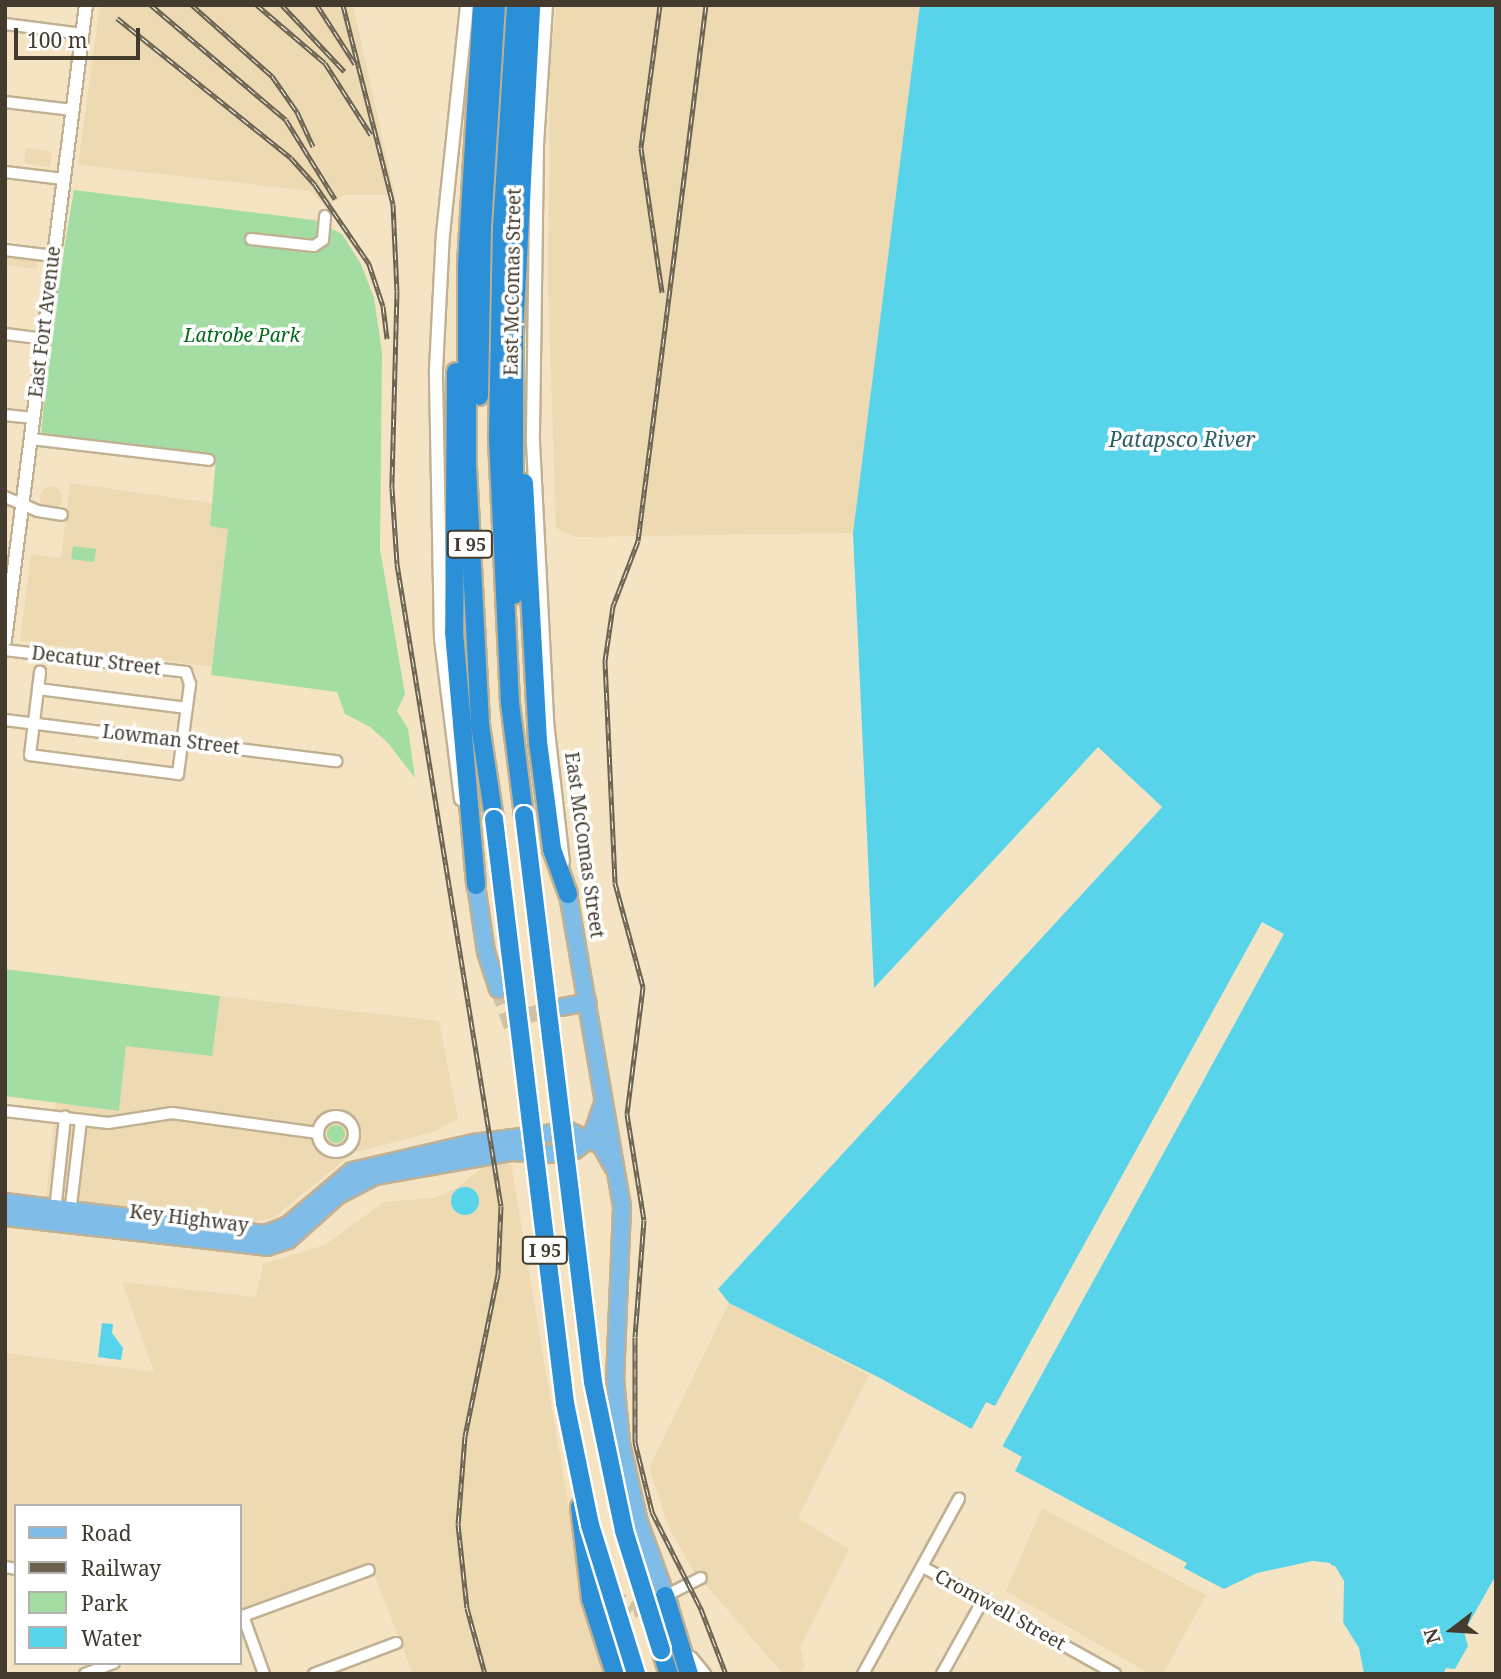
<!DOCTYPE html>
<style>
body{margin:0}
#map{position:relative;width:1501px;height:1679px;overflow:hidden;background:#f5e4c4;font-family:"Noto Serif",serif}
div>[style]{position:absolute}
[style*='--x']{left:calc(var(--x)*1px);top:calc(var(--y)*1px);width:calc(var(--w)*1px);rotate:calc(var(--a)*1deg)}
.built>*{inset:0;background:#edd9b2}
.round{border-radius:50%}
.green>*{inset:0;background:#a3dda3}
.water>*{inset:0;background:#58d4ea}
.pier>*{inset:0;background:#f5e4c4}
.primary-tunnel>*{height:16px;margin-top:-8px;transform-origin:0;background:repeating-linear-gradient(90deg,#d1c2a6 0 16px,transparent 0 24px)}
.roads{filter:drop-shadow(2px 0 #c1b193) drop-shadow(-2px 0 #c1b193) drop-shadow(0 2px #c1b193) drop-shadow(0 -2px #c1b193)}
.minor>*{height:10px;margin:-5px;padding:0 5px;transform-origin:5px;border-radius:5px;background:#fff}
.minor>.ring{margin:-5px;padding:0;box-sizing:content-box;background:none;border:10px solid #fff;border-radius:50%}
.tertiary>*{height:12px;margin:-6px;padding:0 6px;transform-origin:6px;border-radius:6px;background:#fff}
.primary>*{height:16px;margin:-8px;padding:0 8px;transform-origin:8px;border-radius:8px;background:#80bce8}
.motorway>*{height:18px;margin:-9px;padding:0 9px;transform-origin:9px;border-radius:9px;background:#2b90d8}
.rail>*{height:5px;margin-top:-2.5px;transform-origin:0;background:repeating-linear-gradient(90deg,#fff 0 8px,#6b6250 0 16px);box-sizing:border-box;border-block:2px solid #6b6250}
.bridges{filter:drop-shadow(2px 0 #fff) drop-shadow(-2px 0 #fff) drop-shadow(0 2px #fff) drop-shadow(0 -2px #fff)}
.motorway-bridge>*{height:18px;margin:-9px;padding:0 9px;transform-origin:9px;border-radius:9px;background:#2b90d8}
span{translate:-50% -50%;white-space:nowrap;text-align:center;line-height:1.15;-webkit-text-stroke:7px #fff;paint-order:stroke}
.shield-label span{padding:2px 5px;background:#fff;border:2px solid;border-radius:5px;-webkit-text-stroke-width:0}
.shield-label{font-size:18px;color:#423b2e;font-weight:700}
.street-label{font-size:19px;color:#423b2e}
.park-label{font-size:19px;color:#016919;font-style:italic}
.water-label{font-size:21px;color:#2b5f68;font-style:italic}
.frame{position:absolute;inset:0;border:7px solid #423b2e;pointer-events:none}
.legend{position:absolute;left:14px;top:1504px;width:228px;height:161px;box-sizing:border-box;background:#fff;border:2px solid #b3b1ab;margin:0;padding:9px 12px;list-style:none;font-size:21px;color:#423b2e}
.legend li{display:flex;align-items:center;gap:14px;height:35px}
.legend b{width:35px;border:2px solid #b3b1ab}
.north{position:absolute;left:1417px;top:1595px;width:70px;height:70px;-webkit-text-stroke:5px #fff;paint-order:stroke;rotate:253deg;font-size:19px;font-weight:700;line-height:28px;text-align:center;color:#423b2e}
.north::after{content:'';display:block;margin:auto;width:24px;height:32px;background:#423b2e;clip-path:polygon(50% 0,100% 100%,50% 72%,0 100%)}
.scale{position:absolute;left:14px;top:28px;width:126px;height:32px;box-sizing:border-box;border:4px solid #423b2e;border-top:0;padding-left:9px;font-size:21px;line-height:24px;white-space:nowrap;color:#423b2e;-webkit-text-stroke:5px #fff;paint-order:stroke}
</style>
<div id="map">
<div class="built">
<i style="clip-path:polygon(100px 5px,353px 5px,395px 195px,344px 195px,326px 208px,311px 191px,78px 165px)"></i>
<i style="clip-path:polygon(556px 5px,920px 5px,853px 533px,576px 537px,556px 528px,548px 284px,550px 65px)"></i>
<i style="clip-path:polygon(26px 148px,52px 152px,50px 167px,24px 163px)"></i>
<i style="clip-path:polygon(5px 257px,38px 261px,37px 269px,5px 265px)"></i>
<i style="clip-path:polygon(70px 483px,212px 503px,210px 526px,228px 528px,212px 667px,20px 641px,31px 554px,61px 558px)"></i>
<i class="round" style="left:40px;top:487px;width:22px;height:22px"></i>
<i style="clip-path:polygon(220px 996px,439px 1021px,458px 1118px,436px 1131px,353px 1153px,273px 1218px,250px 1223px,46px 1198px,56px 1102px,119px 1111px,126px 1045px,212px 1056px)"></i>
<i style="clip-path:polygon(511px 1164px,585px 1605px,607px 1674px,413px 1674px,370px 1564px,240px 1612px,240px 1506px,16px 1506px,16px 1562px,5px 1561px,5px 1353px,154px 1372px,122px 1282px,256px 1297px,263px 1264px,325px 1245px,384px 1202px,434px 1198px,457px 1188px,485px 1165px)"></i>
<i style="clip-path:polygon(729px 1303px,869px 1375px,798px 1518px,849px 1549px,800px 1647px,805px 1667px,798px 1674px,783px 1674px,692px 1569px,669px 1528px,652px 1476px,650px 1466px)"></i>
<i style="clip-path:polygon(1042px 1508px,1206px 1595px,1163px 1674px,1150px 1674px,1006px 1591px)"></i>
</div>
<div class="green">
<i style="clip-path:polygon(74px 190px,314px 220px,342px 234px,361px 264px,374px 298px,382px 352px,380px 549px,405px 694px,397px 711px,408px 729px,415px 778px,388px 743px,370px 727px,345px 714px,337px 692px,211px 675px,228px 529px,210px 526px,216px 459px,160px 451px,85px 450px,41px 436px,50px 334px)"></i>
<i style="clip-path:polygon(73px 546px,96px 549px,94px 562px,71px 559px)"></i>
<i style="clip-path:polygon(5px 969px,220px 996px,212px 1056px,126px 1046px,119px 1111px,5px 1096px)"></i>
<i class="round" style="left:327px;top:1125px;width:18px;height:18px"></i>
</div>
<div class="water">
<i style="clip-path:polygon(920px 5px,1496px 5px,1496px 1575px,1464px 1632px,1468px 1646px,1455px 1669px,1446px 1668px,1443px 1674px,1364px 1674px,1359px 1648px,1341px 1619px,1344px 1581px,1330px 1563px,1313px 1561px,1257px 1573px,1224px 1589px,1184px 1568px,1187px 1563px,1015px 1471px,1022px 1457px,880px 1378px,729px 1303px,718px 1289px,1162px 807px,1098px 748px,874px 988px,853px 533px)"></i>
<i class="round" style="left:451px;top:1187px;width:28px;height:28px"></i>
<i style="clip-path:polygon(102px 1323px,113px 1324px,112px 1333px,123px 1348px,121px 1360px,98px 1357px)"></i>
</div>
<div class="pier">
<i style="clip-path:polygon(1098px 747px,1162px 807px,879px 1114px,1157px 807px,1098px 752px,874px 992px)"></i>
<i style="clip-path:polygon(1262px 922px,1284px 934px,1002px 1447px,971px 1430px,986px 1402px,995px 1406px)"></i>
<i style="clip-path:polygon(1313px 1561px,1335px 1566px,1344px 1581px,1343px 1633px,1337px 1619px,1341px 1581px,1333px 1570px,1295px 1565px)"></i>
</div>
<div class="primary-tunnel">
<i style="--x:498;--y:989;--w:47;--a:70"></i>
<i style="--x:514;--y:1032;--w:23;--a:-49"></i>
<i style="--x:529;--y:1015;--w:32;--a:-14"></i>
<i style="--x:609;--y:1593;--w:29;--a:35"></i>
<i style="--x:633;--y:1610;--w:25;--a:-16"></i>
</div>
<div class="roads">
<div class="minor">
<i style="--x:5;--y:24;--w:78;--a:7.4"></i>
<i style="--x:5;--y:102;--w:68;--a:6.7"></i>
<i style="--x:5;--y:172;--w:59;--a:6.8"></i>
<i style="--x:251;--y:239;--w:63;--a:6.3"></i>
<i style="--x:314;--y:246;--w:11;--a:-34"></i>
<i style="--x:323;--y:240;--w:24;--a:-85"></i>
<i style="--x:5;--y:250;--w:49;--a:7"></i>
<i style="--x:5;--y:334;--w:38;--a:7"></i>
<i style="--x:5;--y:415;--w:28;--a:6"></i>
<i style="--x:31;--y:439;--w:179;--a:6.7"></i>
<i style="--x:5;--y:497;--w:36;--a:23"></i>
<i style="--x:38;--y:511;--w:24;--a:9"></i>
<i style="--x:5;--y:650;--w:182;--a:6.9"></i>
<i style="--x:186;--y:672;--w:13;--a:72"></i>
<i style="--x:190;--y:684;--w:91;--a:97.6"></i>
<i style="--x:178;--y:774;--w:149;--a:-172.7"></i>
<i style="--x:30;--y:755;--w:84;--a:-83.1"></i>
<i style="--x:38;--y:689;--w:150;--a:7.3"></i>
<i style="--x:5;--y:720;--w:334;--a:7.1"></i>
<i style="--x:5;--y:1111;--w:104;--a:6.6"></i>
<i style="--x:108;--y:1123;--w:65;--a:-8.9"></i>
<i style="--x:172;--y:1113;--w:147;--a:7.8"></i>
<i class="ring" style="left:318px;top:1116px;width:26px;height:26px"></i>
<i style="--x:55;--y:1211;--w:95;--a:-83.9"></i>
<i style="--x:70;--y:1214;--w:95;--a:-83.3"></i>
<i style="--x:5;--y:1567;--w:11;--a:10"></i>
<i style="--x:923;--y:1567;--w:220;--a:29.1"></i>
<i style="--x:665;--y:1596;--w:40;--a:-26.6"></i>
<i style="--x:243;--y:1616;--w:62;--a:70.1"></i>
<i style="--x:240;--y:1617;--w:137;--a:-20"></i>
<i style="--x:85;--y:1674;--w:31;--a:-21"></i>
<i style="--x:314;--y:1674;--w:88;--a:-20.7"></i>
<i style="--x:863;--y:1674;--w:200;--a:-61.3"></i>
<i style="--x:942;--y:1674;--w:85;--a:-61"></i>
</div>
<div class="tertiary">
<i style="--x:546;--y:5;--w:141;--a:93.7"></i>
<i style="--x:537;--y:146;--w:296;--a:90.8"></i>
<i style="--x:533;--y:442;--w:280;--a:87.1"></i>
<i style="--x:547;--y:722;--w:141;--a:83.5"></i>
<i style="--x:5;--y:640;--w:640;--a:-82.73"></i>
<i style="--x:461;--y:799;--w:161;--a:-97.1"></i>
<i style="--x:441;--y:639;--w:269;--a:-91.1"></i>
<i style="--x:436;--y:370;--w:136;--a:-87.1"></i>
<i style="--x:443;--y:234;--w:230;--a:-84"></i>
<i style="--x:691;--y:1658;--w:21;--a:51"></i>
</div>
<div class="primary">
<i style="--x:476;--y:885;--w:68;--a:81.5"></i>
<i style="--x:486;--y:952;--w:39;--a:72"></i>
<i style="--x:568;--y:894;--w:318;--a:80.2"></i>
<i style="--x:622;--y:1207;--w:171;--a:92.3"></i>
<i style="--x:615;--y:1378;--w:65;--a:84.7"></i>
<i style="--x:621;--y:1443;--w:81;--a:77.2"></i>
<i style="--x:639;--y:1522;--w:90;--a:70"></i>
<i style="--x:562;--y:1007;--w:26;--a:-11"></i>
<i style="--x:5;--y:1202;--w:262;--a:7"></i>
<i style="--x:265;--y:1234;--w:25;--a:-21"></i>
<i style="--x:288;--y:1225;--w:84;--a:-40.2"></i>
<i style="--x:352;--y:1171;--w:124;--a:-13"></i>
<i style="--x:473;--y:1143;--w:97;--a:-7.1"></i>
<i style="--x:569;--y:1131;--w:35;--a:24"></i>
<i style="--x:601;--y:1145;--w:25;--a:61"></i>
<i style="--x:5;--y:1217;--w:264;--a:6.5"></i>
<i style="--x:267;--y:1247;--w:22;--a:-18"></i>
<i style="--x:288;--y:1240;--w:66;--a:-41.9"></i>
<i style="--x:337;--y:1196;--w:43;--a:-27.8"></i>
<i style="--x:375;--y:1176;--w:138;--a:-10"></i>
<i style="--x:511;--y:1152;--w:45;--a:2.5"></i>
<i style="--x:556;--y:1154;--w:19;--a:-12"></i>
<i style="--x:575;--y:1150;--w:20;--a:-37"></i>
<i style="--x:591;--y:1138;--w:36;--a:-71"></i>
</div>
<div class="motorway">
<i style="--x:482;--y:5;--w:262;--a:93.3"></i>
<i style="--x:467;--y:267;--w:200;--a:90"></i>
<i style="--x:467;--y:467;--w:258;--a:87.1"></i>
<i style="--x:480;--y:725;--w:95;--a:81.5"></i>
<i style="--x:516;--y:5;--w:221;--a:93.6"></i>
<i style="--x:502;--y:226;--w:213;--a:91.1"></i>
<i style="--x:498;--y:439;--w:264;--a:87.4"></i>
<i style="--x:510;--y:703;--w:113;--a:82.9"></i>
<i style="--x:456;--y:372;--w:260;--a:90.4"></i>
<i style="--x:454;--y:632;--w:254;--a:85"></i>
<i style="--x:479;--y:396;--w:169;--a:-89"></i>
<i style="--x:482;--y:227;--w:222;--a:-86.4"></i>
<i style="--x:524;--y:483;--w:259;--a:86.9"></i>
<i style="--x:538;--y:742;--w:108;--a:82.5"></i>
<i style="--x:552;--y:849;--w:48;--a:70.4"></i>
<i style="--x:514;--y:595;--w:262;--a:-90"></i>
<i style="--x:514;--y:333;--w:328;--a:-87"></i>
<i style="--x:580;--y:1507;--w:93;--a:83.2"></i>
<i style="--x:591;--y:1599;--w:79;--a:72.3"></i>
<i style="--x:665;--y:1596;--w:82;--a:72.9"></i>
<i style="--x:661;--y:1650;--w:25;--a:72"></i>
</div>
</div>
<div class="rail">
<i style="--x:151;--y:5;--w:177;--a:40.4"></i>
<i style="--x:286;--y:120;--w:93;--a:58.2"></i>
<i style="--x:192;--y:5;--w:107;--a:41.6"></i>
<i style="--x:272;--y:76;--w:44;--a:55.2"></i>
<i style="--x:297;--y:112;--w:38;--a:65"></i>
<i style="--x:257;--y:5;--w:89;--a:40.5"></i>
<i style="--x:325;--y:63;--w:85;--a:57.4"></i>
<i style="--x:282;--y:5;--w:91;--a:46.8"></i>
<i style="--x:317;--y:5;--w:70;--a:57.2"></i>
<i style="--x:343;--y:5;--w:205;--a:75.9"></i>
<i style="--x:393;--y:204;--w:87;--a:87.4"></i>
<i style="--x:397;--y:291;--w:197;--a:91.5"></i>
<i style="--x:392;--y:488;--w:76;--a:86.2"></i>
<i style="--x:397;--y:564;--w:650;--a:80.8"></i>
<i style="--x:501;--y:1206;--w:68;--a:92.5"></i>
<i style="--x:498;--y:1274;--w:165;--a:101.5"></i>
<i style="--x:465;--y:1436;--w:88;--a:94.5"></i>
<i style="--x:458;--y:1524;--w:84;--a:83.9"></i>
<i style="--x:467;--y:1608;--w:68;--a:74.7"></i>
<i style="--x:660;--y:5;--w:144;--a:97.6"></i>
<i style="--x:641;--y:148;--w:146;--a:81.7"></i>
<i style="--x:706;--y:5;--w:540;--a:97.23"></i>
<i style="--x:638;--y:541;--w:70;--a:111"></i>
<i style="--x:613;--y:606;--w:56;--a:98.3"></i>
<i style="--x:605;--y:661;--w:222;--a:87.4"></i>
<i style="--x:615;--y:883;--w:108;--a:74.9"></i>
<i style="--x:643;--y:987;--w:128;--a:97.2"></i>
<i style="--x:627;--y:1114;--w:107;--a:80.9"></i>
<i style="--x:644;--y:1220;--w:117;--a:94.4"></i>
<i style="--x:635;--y:1337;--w:105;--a:90"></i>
<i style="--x:635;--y:1442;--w:72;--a:76.3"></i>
<i style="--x:652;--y:1512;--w:109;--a:63.2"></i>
<i style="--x:701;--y:1609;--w:70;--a:69"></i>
<i style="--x:117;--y:18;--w:223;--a:38.8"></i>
<i style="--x:291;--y:158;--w:36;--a:48"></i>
<i style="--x:315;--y:185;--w:96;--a:55.6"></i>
<i style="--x:369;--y:264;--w:44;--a:71.6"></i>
<i style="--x:383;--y:306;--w:33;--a:83"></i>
</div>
<div class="bridges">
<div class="motorway-bridge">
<i style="--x:524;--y:815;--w:571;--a:83.06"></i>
<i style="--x:593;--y:1382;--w:152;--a:78.2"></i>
<i style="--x:624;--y:1531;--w:125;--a:72.7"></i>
<i style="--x:494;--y:819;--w:588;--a:83.07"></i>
<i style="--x:565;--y:1403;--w:125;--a:78.4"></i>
<i style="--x:590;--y:1525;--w:156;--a:72.8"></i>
</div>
</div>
<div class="shield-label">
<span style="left:470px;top:544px">I 95</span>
<span style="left:545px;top:1250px">I 95</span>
</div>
<div class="street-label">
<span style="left:513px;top:282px;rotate:-89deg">East McComas Street</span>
<span style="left:45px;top:322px;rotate:-83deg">East Fort Avenue</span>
<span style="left:96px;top:661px;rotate:7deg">Decatur Street</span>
<span style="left:171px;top:740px;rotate:7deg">Lowman Street</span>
<span style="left:584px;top:845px;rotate:82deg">East McComas Street</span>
<span style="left:189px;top:1219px;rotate:7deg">Key Highway</span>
<span style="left:1000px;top:1610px;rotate:29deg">Cromwell Street</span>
</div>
<div class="park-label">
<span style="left:242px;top:336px">Latrobe Park</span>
</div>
<div class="water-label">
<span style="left:1182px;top:439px">Patapsco River</span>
</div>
<div class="frame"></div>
<ul class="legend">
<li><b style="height:9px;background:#80bce8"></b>Road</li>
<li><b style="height:9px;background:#6b6250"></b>Railway</li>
<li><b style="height:19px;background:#a3dda3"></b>Park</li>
<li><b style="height:19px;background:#58d4ea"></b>Water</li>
</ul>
<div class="north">N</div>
<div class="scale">100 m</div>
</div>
